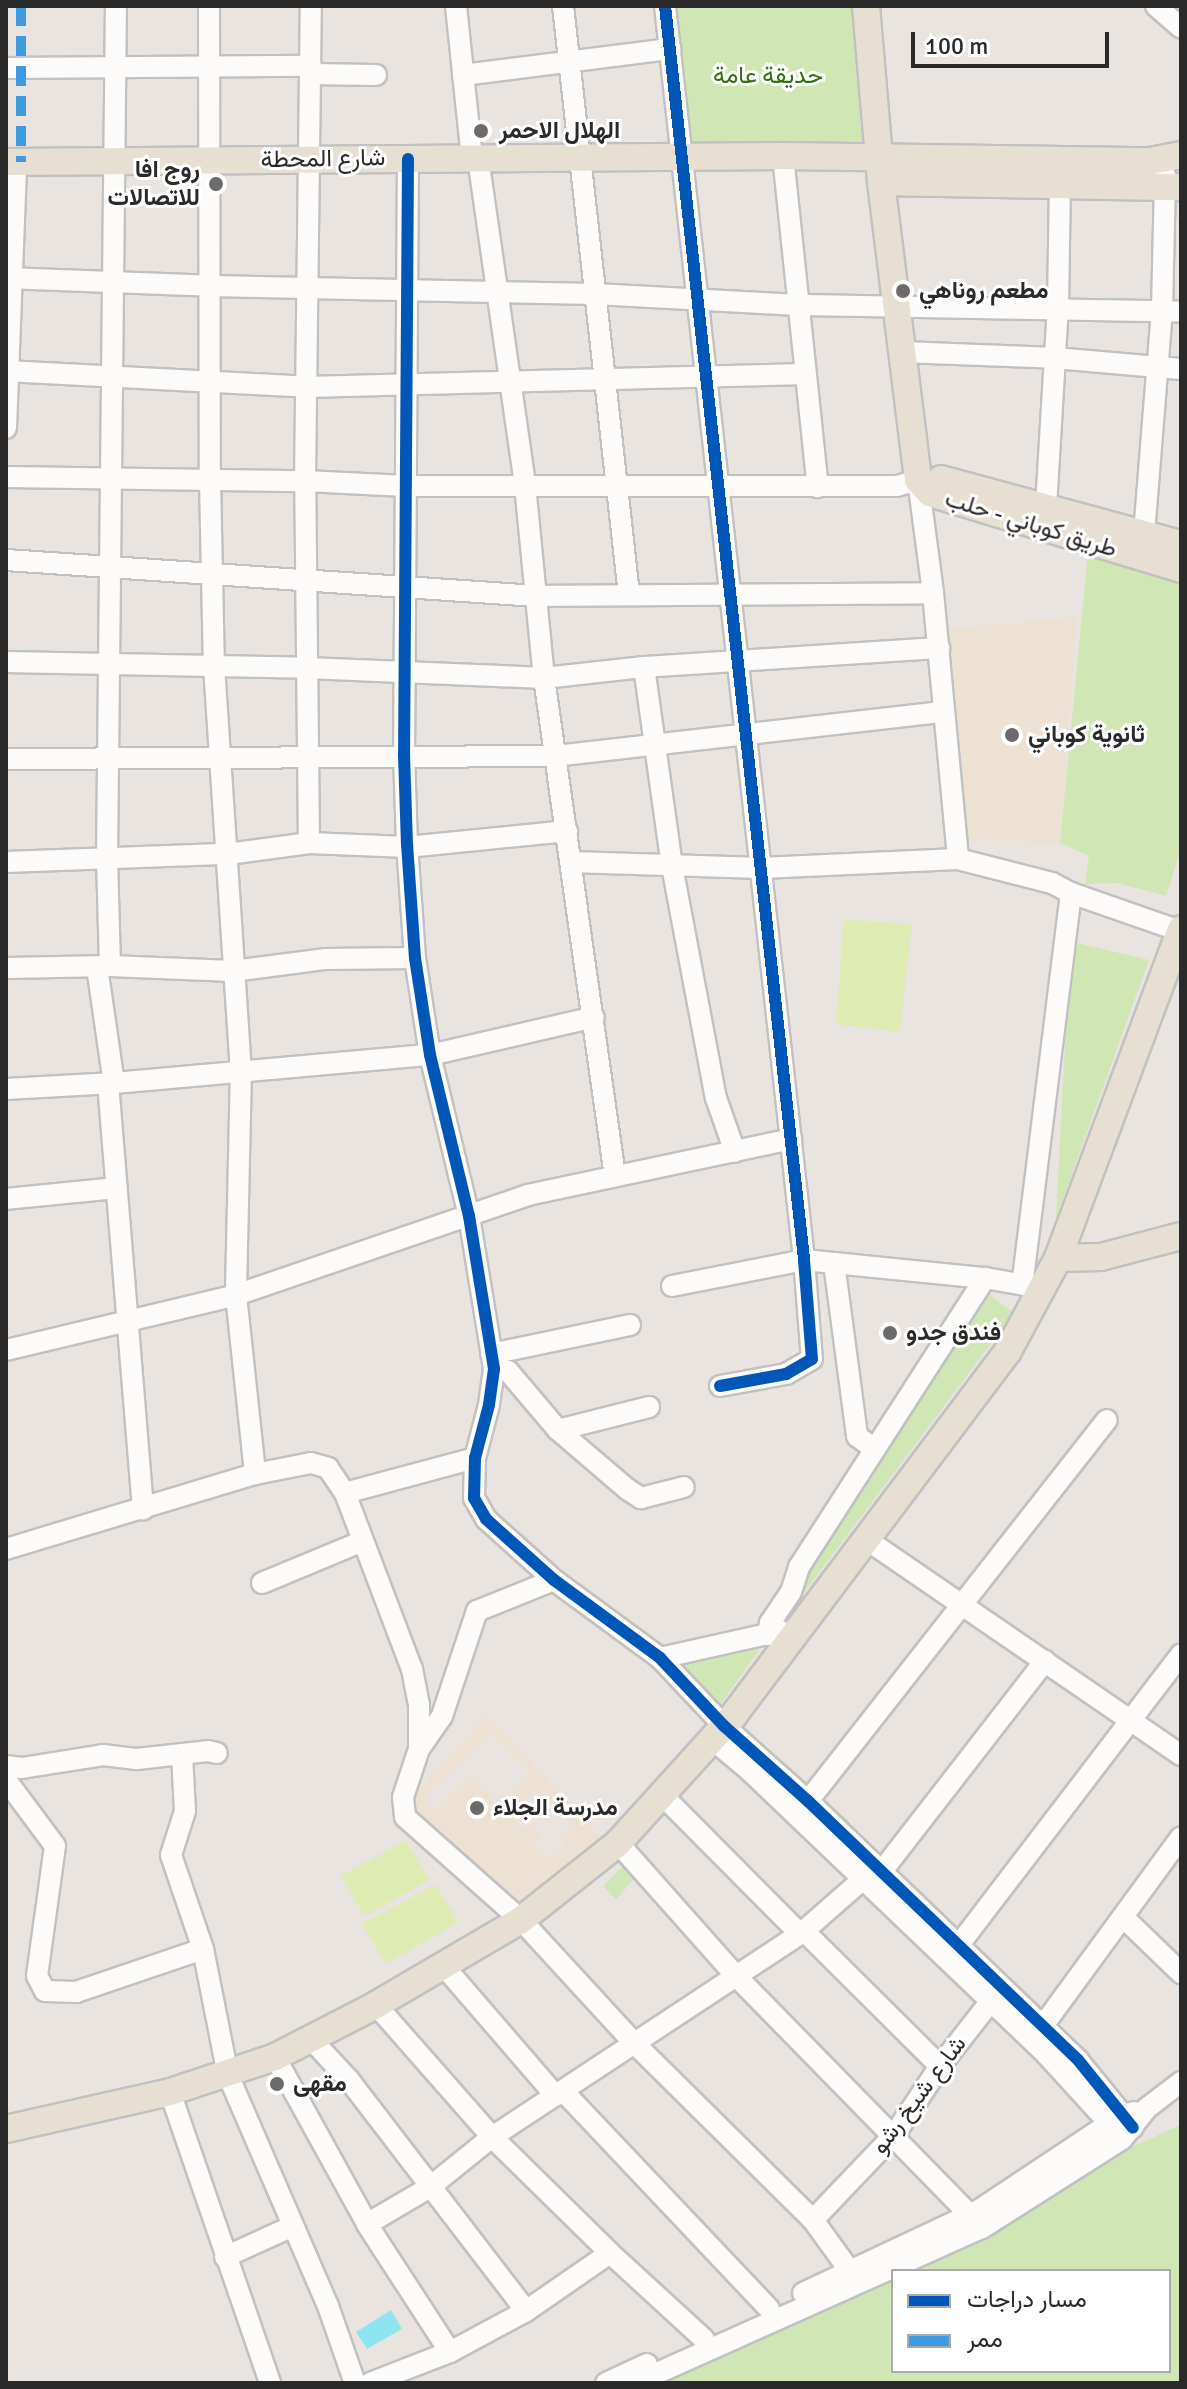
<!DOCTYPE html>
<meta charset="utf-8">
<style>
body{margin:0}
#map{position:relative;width:1187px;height:2389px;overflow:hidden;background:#e9e4df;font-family:Signika,Vazirmatn,sans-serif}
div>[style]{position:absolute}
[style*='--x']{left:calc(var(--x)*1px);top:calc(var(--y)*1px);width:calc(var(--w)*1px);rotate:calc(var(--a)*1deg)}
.education>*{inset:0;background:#ede1d3}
.green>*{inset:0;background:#d1e6b5}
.pitch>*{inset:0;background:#deebb2}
.water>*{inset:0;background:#8de5f0}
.roads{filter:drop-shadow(2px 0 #c2c1c1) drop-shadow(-2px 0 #c2c1c1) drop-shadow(0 2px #c2c1c1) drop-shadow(0 -2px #c2c1c1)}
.minor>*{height:20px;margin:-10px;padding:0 10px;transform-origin:10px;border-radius:10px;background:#fcfbfa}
.major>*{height:26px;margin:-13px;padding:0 13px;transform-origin:13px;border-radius:13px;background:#e7dfd2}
.quiet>*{height:10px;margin-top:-5px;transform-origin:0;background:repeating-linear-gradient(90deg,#3d9ce1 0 20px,transparent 0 30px)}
.cycleway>*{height:12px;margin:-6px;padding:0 6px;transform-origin:6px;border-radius:6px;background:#0057b8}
.dots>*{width:22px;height:22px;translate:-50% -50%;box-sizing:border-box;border:4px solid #fff;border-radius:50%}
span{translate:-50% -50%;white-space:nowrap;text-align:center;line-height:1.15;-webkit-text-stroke:6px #fff;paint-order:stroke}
.park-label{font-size:24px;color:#346d14}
.poi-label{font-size:24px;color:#2a2a2a;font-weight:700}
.left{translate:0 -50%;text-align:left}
.right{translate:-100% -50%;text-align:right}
.street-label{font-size:24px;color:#2a2a2a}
.frame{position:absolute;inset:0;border:8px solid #2a2a2a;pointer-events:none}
.legend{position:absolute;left:891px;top:2269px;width:280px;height:104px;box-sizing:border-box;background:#fff;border:2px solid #aaa;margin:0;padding:10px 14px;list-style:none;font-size:24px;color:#2a2a2a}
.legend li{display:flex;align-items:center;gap:16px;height:40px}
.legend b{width:40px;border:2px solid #aaa}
.scale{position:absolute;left:911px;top:32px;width:198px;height:36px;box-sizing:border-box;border:4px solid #2a2a2a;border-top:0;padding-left:10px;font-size:24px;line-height:28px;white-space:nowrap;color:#2a2a2a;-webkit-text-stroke:6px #fff;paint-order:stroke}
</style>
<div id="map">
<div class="education">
<i style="clip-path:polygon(1077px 617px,1060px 843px,964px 840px,946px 629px)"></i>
<i style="clip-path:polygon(evenodd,487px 1714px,601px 1839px,546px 1891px,518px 1906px,406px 1804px,487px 1714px,491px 1733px,531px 1775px,500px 1805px,471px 1775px,434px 1809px,424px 1797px,491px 1733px,487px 1714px,535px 1791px,574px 1826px,560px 1839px,565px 1845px,551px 1858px,532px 1844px,541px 1834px,532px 1824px,525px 1831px,510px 1815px,535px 1791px)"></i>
</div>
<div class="green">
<i style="clip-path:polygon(673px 6px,851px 6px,863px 146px,691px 146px)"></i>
<i style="clip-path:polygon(1088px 553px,1181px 578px,1181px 849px,1166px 896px,1117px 883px,1085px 884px,1089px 856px,1060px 843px)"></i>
<i style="clip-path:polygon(1077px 943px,1149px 960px,1056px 1218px,1066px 1024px)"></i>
<i style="clip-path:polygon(990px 1295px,1014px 1313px,779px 1626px,851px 1500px)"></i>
<i style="clip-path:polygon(760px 1649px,718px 1708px,678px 1664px)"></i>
<i style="clip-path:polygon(626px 1863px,637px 1875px,616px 1900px,603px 1886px)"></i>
<i style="clip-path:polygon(evenodd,1181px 2125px,1181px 2383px,642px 2383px,1111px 2156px,1181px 2125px,893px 2271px,1169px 2271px,1169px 2371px,893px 2371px,893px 2271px)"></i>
</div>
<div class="pitch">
<i style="clip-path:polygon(844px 920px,912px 924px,900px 1032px,836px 1024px)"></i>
<i style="clip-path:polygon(406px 1841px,430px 1880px,364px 1916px,341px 1875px)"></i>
<i style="clip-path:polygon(435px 1885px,459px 1922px,386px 1964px,362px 1924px)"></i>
</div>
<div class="water">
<i style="clip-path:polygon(391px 2310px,402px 2329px,367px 2349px,356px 2332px)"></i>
</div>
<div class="roads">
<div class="minor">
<i style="--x:209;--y:6;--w:474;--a:89.9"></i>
<i style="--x:210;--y:480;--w:186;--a:88.8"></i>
<i style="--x:214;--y:666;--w:405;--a:86.2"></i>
<i style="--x:241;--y:1070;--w:225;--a:91.3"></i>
<i style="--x:236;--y:1295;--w:180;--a:83.9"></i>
<i style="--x:456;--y:6;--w:153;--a:84"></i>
<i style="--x:563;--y:6;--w:592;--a:83.6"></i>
<i style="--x:665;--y:6;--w:1262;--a:83.67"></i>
<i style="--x:804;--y:1260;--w:99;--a:85.4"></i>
<i style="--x:812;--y:1359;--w:30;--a:150"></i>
<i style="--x:786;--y:1374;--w:67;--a:169.7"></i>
<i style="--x:1156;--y:6;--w:33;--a:41"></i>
<i style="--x:6;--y:68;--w:305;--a:-0.4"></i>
<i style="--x:311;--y:74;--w:65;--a:0.9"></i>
<i style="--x:463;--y:75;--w:209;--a:-7.2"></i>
<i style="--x:783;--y:156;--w:333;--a:84"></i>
<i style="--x:478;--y:158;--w:330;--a:81.8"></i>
<i style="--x:525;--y:485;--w:194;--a:84.4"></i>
<i style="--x:544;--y:678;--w:503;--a:81.89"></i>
<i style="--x:408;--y:159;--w:596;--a:90.38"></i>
<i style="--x:404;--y:755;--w:89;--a:88.1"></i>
<i style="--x:407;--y:844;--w:114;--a:86"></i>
<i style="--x:415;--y:958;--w:98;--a:81.2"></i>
<i style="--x:430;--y:1055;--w:166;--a:76.4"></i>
<i style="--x:469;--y:1216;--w:155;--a:80.7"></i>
<i style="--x:494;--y:1369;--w:36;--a:98"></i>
<i style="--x:489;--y:1405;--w:55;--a:104.8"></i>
<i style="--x:475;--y:1458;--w:40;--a:91.4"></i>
<i style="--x:474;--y:1498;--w:24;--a:60"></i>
<i style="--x:486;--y:1519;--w:91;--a:41.9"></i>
<i style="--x:554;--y:1580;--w:132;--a:36.3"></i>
<i style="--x:660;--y:1658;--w:93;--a:46.7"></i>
<i style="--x:724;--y:1726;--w:113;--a:41.8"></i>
<i style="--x:808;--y:1801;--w:374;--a:43.8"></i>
<i style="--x:1078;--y:2060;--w:87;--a:51"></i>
<i style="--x:6;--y:278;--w:204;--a:2.2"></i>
<i style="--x:210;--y:286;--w:385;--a:1.2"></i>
<i style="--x:595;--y:294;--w:204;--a:3.1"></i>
<i style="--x:799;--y:305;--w:382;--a:1"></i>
<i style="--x:902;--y:352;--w:153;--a:2.2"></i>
<i style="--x:1055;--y:358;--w:126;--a:5"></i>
<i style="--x:6;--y:371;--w:301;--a:3"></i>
<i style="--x:307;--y:387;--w:499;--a:-1.5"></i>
<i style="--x:6;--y:428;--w:266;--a:-87.8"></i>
<i style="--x:6;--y:477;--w:299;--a:0.8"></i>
<i style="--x:305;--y:481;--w:101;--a:2.8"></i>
<i style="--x:406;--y:486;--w:491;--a:0"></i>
<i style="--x:897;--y:486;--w:22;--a:-16"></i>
<i style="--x:918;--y:480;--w:114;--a:82.4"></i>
<i style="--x:933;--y:593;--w:267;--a:84.6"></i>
<i style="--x:1046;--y:507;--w:200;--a:-86.6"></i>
<i style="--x:1058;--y:307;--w:122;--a:-89.1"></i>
<i style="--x:1144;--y:534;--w:224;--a:-85.4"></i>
<i style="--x:1162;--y:311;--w:136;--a:-88.7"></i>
<i style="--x:6;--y:560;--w:532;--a:3.88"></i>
<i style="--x:537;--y:596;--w:396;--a:-0.4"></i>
<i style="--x:6;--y:662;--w:301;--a:1.1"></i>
<i style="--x:307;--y:668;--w:237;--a:2.4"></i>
<i style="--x:544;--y:678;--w:101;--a:-6.3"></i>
<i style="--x:644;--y:667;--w:296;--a:-3.7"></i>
<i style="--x:644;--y:667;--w:201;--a:82"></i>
<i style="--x:672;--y:866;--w:236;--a:79.3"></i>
<i style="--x:716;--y:1098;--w:57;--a:70.6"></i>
<i style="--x:6;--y:759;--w:549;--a:-0.31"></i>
<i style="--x:555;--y:756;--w:391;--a:-6.5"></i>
<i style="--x:309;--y:843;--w:362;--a:-90.6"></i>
<i style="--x:305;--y:481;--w:475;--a:-89.3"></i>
<i style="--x:6;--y:862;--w:222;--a:-2.1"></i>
<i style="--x:228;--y:854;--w:82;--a:-7.7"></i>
<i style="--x:309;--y:843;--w:98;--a:2.3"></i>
<i style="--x:407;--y:847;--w:161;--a:-5.7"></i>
<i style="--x:571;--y:862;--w:190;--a:1.8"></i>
<i style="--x:761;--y:868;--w:197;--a:-2.6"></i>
<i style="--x:958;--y:859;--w:97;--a:14.3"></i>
<i style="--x:1052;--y:883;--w:21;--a:28"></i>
<i style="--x:1071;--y:893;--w:394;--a:97.1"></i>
<i style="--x:1071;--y:893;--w:115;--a:19.2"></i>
<i style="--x:110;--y:966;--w:107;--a:-91.6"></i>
<i style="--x:107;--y:859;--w:853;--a:-89.4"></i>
<i style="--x:97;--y:967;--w:117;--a:81.7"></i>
<i style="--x:6;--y:968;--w:104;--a:-1.1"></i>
<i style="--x:110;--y:966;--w:123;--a:2.3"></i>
<i style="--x:233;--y:971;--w:94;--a:-7.4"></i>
<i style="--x:326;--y:959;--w:89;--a:-0.6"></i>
<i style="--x:108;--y:1083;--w:428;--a:85.3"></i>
<i style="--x:6;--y:1089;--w:108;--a:-3.2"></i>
<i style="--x:114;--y:1083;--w:317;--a:-5.1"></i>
<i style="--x:430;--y:1055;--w:168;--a:-13"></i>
<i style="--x:6;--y:1199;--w:111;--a:-5.7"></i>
<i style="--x:834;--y:1263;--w:175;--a:82.4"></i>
<i style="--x:857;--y:1436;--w:20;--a:37"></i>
<i style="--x:672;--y:1286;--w:135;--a:-11.1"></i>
<i style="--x:804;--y:1260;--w:182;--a:5.7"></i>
<i style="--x:985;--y:1278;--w:47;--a:9.9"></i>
<i style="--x:6;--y:1350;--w:236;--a:-13.4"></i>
<i style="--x:236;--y:1295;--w:309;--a:-18.9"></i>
<i style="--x:528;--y:1195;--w:269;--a:-12"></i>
<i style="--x:491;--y:1354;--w:142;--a:-11.8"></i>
<i style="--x:494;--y:1369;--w:14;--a:8"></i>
<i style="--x:508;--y:1371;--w:77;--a:49.7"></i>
<i style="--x:558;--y:1430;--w:91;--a:40.5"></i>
<i style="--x:627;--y:1489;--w:17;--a:33"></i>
<i style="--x:641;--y:1498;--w:44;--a:-14.3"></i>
<i style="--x:558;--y:1430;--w:94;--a:-14.2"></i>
<i style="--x:345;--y:1493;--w:188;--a:69.2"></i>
<i style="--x:412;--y:1669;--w:37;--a:79"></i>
<i style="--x:419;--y:1705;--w:44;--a:90"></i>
<i style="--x:419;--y:1749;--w:51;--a:108.4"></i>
<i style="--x:403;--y:1797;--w:20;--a:84"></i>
<i style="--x:405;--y:1817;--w:155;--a:41.6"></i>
<i style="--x:521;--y:1920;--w:170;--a:47.4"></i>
<i style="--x:636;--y:2045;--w:249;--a:44.7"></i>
<i style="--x:813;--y:2220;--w:62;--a:54.2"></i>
<i style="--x:867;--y:1540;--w:381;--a:34.4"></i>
<i style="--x:6;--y:1549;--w:260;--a:-16.8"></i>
<i style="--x:255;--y:1474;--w:57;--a:-11.1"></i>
<i style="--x:311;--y:1463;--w:18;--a:16"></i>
<i style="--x:328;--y:1468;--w:30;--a:56"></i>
<i style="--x:345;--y:1493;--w:135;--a:-15.1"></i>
<i style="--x:262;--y:1583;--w:109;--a:-22.6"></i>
<i style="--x:768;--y:1635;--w:12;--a:-81"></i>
<i style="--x:770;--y:1623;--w:37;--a:-56"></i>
<i style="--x:791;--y:1592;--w:26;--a:-72"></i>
<i style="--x:799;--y:1567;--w:344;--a:-57.2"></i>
<i style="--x:660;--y:1658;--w:124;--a:-12.6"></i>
<i style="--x:712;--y:1739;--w:50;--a:40.1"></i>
<i style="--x:750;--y:1771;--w:410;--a:43.7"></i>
<i style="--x:1046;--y:2054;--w:108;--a:47.6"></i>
<i style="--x:419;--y:1749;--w:40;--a:-55.1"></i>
<i style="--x:442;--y:1716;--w:111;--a:-71.6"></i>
<i style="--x:477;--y:1611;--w:83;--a:-21.9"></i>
<i style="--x:182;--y:1754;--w:57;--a:87"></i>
<i style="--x:185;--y:1811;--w:46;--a:107.7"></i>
<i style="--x:171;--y:1855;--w:99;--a:71.2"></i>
<i style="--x:203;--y:1949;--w:128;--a:78.8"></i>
<i style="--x:228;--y:2075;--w:252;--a:66.6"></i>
<i style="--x:328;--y:2306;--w:82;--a:70.7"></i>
<i style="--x:6;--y:1766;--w:16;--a:7"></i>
<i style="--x:22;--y:1768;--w:82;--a:-9.1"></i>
<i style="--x:103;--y:1755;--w:34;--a:7"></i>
<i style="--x:137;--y:1759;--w:71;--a:-6.4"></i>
<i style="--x:208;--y:1751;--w:9;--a:13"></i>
<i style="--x:6;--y:1780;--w:82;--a:53.4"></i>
<i style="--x:55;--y:1846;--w:131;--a:97.9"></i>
<i style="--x:37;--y:1976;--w:17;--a:62"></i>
<i style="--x:45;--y:1991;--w:31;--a:2"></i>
<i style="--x:76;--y:1992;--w:134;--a:-18.7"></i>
<i style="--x:662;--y:1795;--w:196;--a:45.2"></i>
<i style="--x:808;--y:1801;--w:484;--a:-51.9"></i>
<i style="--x:618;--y:1843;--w:179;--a:48.4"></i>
<i style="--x:737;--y:1977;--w:333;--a:45.6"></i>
<i style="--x:882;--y:1871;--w:266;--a:-52.2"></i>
<i style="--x:1123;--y:1917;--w:81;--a:44"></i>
<i style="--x:804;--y:1931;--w:192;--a:44.8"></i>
<i style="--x:958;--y:1946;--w:367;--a:-52.6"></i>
<i style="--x:442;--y:1964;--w:174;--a:49.2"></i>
<i style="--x:376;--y:2005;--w:176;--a:48.7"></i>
<i style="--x:492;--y:2137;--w:165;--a:44.5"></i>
<i style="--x:610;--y:2253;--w:127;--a:42.5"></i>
<i style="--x:1042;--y:2027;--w:235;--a:-53.8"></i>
<i style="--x:311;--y:2039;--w:56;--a:47.2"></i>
<i style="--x:349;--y:2080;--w:291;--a:52.5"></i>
<i style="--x:275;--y:2057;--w:191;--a:61.1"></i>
<i style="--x:563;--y:2091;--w:300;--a:46.6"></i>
<i style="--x:170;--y:2092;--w:308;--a:71"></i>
<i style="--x:813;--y:2220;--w:119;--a:-46.4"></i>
<i style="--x:895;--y:2134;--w:82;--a:-56.5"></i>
<i style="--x:940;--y:2066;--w:81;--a:-52"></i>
<i style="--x:225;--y:2257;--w:75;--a:-24.5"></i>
<i style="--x:803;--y:2293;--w:195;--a:-25.2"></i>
<i style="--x:979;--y:2210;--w:172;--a:-33.6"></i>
<i style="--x:1122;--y:2115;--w:13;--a:-13"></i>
<i style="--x:450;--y:2352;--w:153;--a:-123"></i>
<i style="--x:367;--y:2224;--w:73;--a:-30.4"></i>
<i style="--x:430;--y:2187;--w:80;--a:-38.9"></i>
<i style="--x:492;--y:2137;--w:374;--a:-33.4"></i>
<i style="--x:804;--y:1931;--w:77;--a:-41.3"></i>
<i style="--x:370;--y:2383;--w:86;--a:-21.2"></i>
<i style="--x:450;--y:2352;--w:86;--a:-28.3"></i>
<i style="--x:526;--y:2311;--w:102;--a:-34.6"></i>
<i style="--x:606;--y:2383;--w:45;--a:-24.9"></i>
<i style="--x:635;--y:2383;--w:380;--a:-24.1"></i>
<i style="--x:982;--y:2228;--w:166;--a:-32.4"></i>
<i style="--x:1122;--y:2139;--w:40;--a:-51"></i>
<i style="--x:1147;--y:2108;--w:43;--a:-37.4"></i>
</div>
<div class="major">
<i style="--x:866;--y:6;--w:177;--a:85.1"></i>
<i style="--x:881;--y:182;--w:300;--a:82.9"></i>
<i style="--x:6;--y:162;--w:777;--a:-0.44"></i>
<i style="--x:783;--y:156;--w:367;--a:0.8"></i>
<i style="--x:1150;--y:161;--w:32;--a:-11"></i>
<i style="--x:881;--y:182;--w:300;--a:1"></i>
<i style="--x:941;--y:479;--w:249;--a:15.2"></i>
<i style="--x:918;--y:480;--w:18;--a:47"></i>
<i style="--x:930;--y:493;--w:262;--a:16.8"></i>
<i style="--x:1058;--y:1258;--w:43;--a:-1.3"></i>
<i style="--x:1101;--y:1257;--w:83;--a:-14.7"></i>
<i style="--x:6;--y:2129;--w:168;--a:-12.7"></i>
<i style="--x:170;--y:2092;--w:111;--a:-18.4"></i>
<i style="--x:275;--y:2057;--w:114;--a:-27.2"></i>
<i style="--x:376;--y:2005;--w:168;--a:-30.4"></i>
<i style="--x:521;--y:1920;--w:124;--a:-38.4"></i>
<i style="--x:618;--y:1843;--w:171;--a:-47.8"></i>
<i style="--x:733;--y:1716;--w:457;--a:-53"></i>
<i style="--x:1008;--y:1351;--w:106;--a:-61.7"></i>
<i style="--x:1058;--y:1258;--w:351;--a:-69.5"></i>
</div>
</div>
<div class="quiet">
<i style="--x:21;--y:6;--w:156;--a:90"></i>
</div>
<div class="cycleway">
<i style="--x:665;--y:6;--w:1262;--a:83.67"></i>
<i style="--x:804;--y:1260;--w:99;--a:85.4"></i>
<i style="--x:812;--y:1359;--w:30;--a:150"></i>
<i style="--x:786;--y:1374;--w:67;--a:169.7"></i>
<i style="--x:408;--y:159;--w:596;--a:90.38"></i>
<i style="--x:404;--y:755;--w:89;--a:88.1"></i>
<i style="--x:407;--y:844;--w:114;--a:86"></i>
<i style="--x:415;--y:958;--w:98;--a:81.2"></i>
<i style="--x:430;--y:1055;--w:166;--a:76.4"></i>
<i style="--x:469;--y:1216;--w:155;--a:80.7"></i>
<i style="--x:494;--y:1369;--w:36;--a:98"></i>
<i style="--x:489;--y:1405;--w:55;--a:104.8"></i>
<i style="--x:475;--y:1458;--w:40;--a:91.4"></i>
<i style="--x:474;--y:1498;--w:24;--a:60"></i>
<i style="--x:486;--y:1519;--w:91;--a:41.9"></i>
<i style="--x:554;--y:1580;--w:132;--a:36.3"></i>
<i style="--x:660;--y:1658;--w:93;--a:46.7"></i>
<i style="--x:724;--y:1726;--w:113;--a:41.8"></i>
<i style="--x:808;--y:1801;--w:374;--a:43.8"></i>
<i style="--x:1078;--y:2060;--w:87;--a:51"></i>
</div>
<div class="dots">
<i style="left:481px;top:131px;background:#6d6b69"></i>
<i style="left:216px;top:184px;background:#6d6b69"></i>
<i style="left:903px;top:291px;background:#6d6b69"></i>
<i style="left:1012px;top:735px;background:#6d6b69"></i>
<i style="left:890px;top:1333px;background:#6d6b69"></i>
<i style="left:477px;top:1808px;background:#6d6b69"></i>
<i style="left:277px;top:2084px;background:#6d6b69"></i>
</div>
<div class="park-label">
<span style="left:768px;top:76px">حديقة عامة</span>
</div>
<div class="poi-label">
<span class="left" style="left:499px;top:131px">الهلال الاحمر</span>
<span class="right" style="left:200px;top:184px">روج افا<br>للاتصالات</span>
<span class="left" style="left:919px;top:291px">مطعم روناهي</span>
<span class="left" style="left:1028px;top:735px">ثانوية كوباني</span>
<span class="left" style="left:906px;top:1333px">فندق جدو</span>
<span class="left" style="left:493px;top:1808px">مدرسة الجلاء</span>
<span class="left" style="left:293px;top:2084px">مقهى</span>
</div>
<div class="street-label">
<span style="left:323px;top:159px;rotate:-1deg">شارع المحطة</span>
<span style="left:1031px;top:524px;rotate:17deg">طريق كوباني - حلب</span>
<span style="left:919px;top:2095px;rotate:-53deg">شارع شيخ رشو</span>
</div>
<div class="frame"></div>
<ul class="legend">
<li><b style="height:10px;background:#0057b8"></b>مسار دراجات</li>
<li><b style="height:10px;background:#3d9ce1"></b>ممر</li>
</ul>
<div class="scale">100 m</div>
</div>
